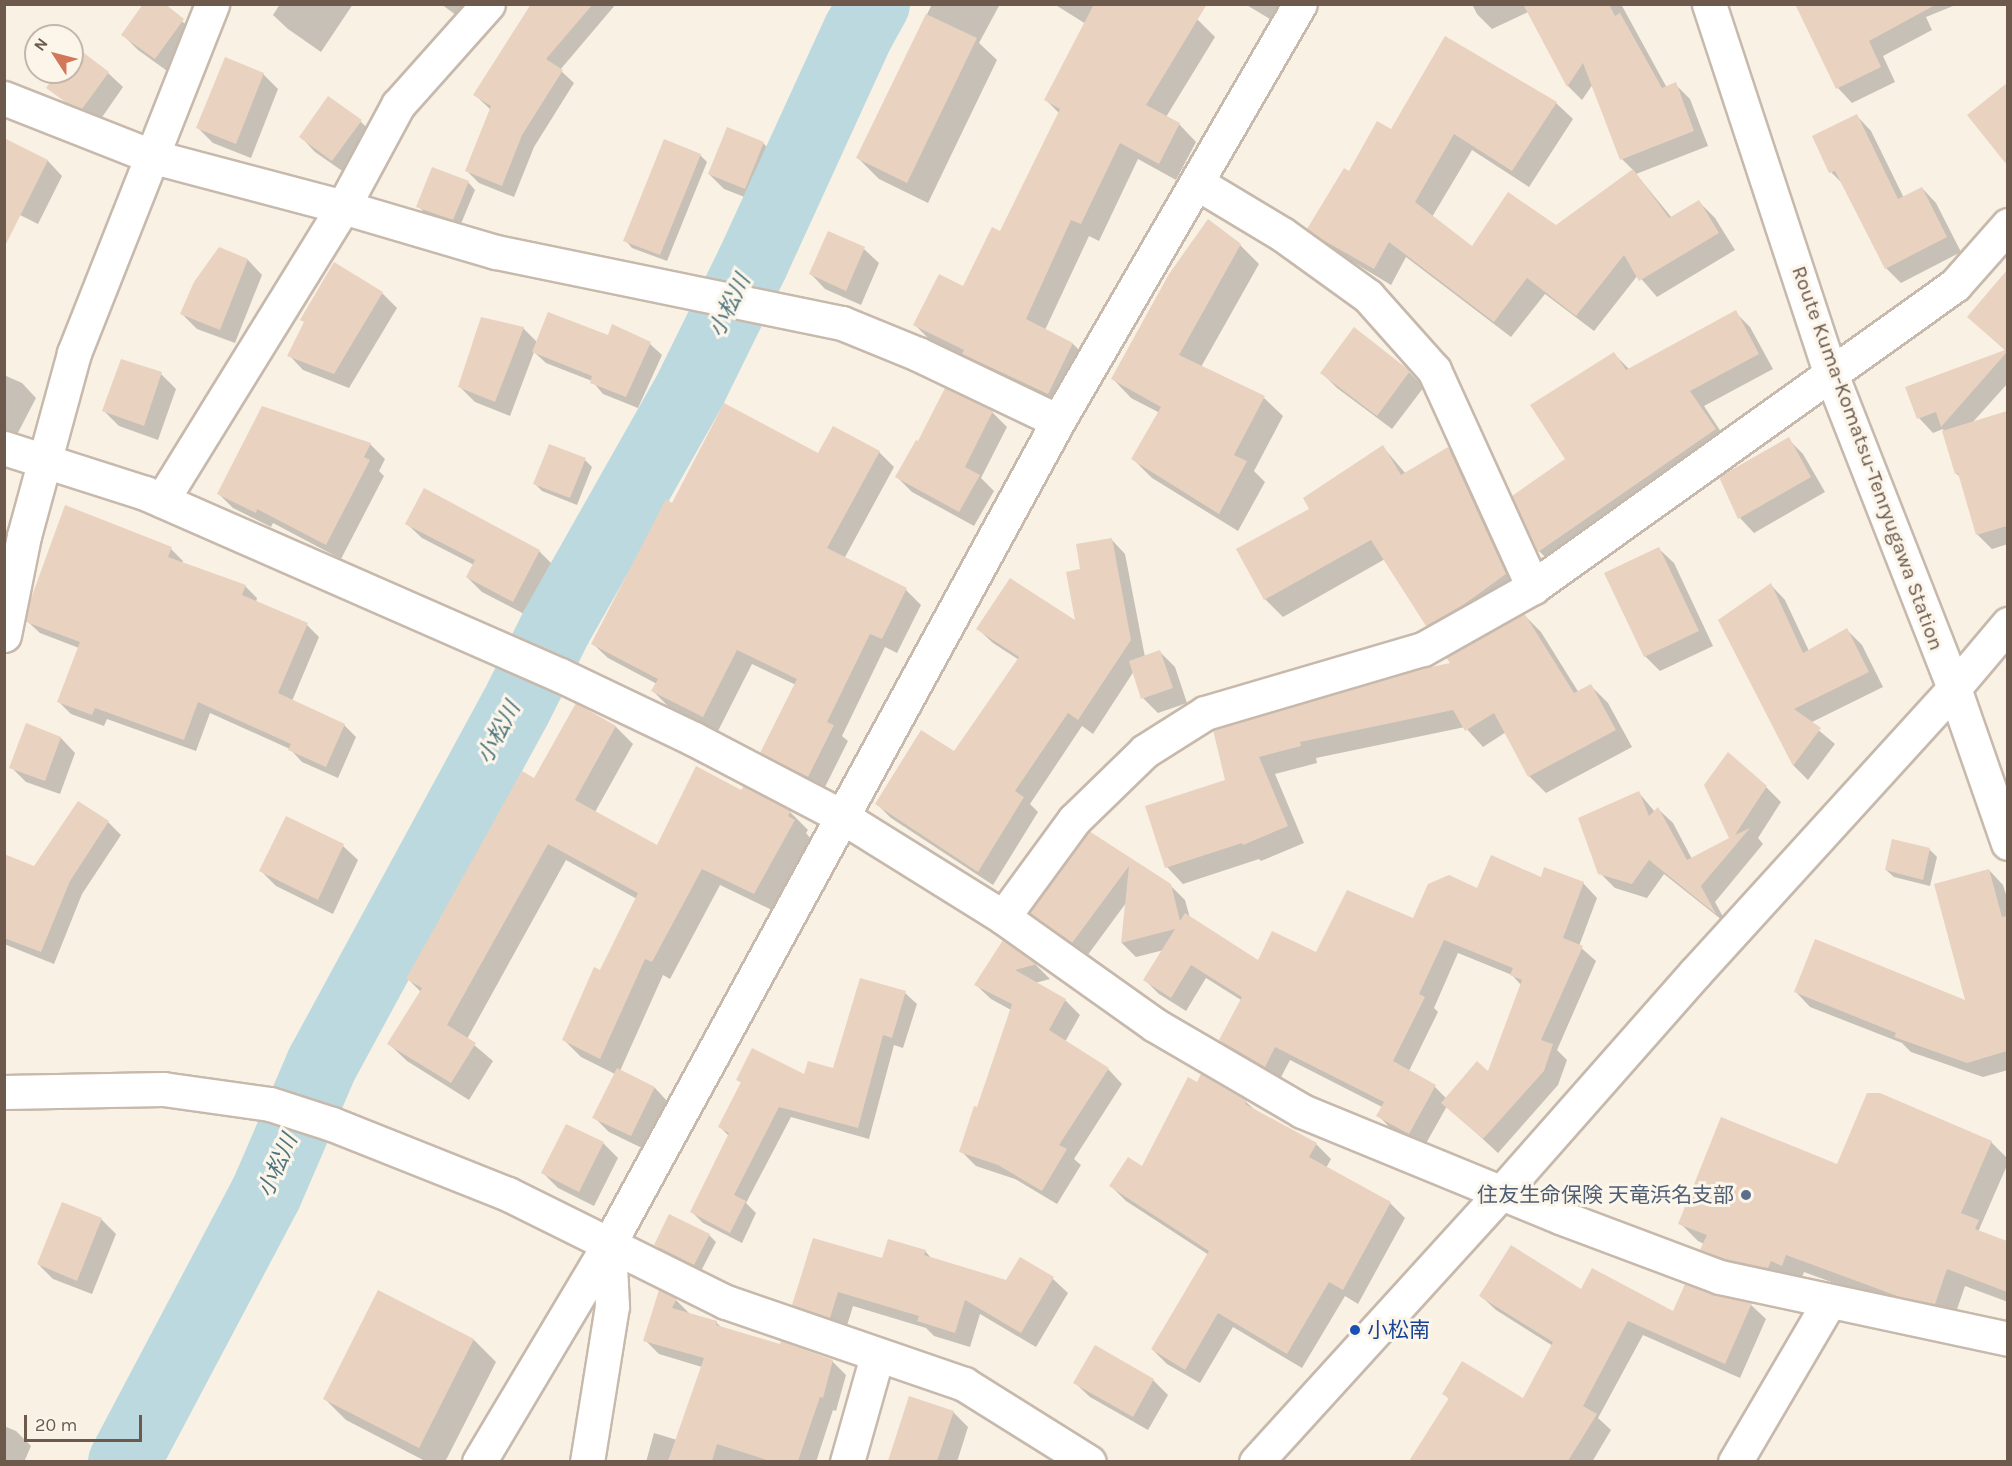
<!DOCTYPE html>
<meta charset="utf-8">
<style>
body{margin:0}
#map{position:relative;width:2012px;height:1466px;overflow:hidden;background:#f8f1e4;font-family:Karla,"Noto Sans JP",sans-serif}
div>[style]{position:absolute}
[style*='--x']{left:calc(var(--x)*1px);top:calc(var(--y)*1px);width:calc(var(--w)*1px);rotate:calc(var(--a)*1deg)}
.shadow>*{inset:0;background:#0003}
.river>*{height:72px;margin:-36px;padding:0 36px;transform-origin:36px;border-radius:36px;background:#bcd9df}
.building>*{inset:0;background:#ead2c0}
.roads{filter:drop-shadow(2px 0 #c7b9ac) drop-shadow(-2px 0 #c7b9ac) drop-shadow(0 2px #c7b9ac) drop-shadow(0 -2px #c7b9ac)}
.minor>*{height:33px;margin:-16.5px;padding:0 16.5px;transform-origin:16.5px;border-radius:16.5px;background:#fff}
.tertiary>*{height:33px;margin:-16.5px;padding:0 16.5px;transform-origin:16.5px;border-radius:16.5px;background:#fff}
.secondary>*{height:33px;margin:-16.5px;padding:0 16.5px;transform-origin:16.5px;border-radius:16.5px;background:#fff}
.dots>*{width:16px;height:16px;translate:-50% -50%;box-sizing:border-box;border:3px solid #fcf5ea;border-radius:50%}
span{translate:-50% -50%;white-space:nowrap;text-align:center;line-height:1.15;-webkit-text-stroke:6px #fcf5ea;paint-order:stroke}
.street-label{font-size:21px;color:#6d5a4d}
.service-label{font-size:21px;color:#4e5e75}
.right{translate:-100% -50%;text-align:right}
.transit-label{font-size:21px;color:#164399}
.left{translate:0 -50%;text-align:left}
.water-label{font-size:22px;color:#4b747e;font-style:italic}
.frame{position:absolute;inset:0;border:6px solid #6d5a4d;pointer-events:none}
.north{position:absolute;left:24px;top:24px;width:60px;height:60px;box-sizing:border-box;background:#fcf5ea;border:2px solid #c3b7ab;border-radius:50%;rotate:306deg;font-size:16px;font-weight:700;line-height:24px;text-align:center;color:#6d5a4d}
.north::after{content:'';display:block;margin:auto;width:21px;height:27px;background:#d2785a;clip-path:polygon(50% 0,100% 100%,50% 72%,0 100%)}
.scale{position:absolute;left:24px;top:1415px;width:118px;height:27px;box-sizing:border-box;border:3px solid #6d5a4d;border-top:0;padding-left:8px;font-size:18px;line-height:21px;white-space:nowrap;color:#6d5a4d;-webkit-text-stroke:4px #fcf5ea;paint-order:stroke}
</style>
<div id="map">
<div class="shadow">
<i style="clip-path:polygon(162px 4px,198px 35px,170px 73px,138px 50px,123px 35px)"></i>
<i style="clip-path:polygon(280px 4px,353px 4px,321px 52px,288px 29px,273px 15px)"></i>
<i style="clip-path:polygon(441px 4px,487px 4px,471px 26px)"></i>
<i style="clip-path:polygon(532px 4px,616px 4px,560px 70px,574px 83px,534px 147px,514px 197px,479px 183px,467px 171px,491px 110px,475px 95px)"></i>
<i style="clip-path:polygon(932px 4px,1000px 4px,979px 43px,997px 60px,928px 203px,879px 179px,858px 158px)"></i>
<i style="clip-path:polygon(1054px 4px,1173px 4px,1198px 20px,1215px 37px,1166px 117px,1179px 124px,1196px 142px,1176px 180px,1138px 159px,1099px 241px,1089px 236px,1045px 330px,1073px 344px,1090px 361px,1065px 410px,932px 342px,915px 325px,964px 288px,1001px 233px,1059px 113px,1046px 100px,1086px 24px)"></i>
<i style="clip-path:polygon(1245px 4px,1298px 4px,1285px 28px)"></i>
<i style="clip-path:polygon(1472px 4px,1621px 4px,1667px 88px,1675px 84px,1690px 99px,1708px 146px,1636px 174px,1672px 218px,1699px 202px,1715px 218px,1735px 250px,1657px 297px,1638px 275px,1594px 331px,1545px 294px,1511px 337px,1406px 257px,1391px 285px,1325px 245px,1308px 228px,1350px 173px,1391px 132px,1445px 39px,1556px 103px,1573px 119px,1529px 187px,1472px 150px,1432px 217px,1472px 248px,1556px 227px,1633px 170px,1622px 159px,1593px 84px,1582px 100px,1568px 86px,1528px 12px,1492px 29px,1477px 14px)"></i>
<i style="clip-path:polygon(1797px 4px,1958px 4px,1926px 17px,1932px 30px,1883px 56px,1895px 82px,1852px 103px,1838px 88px)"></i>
<i style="clip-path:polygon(72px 55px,108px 73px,123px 87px,98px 123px,83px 117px,48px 87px,59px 72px,72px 72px)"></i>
<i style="clip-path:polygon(263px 74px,278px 89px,251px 158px,213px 143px,198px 128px)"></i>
<i style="clip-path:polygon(2008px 85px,2008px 163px,1969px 115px)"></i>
<i style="clip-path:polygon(329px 98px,361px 122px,376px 136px,348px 175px,315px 152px,301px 137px)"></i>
<i style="clip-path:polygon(1857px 116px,1871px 131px,1904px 198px,1922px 188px,1936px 203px,1961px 252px,1901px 283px,1886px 268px,1845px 186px,1831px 172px)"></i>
<i style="clip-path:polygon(10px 142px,48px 161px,62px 176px,38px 224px,4px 207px)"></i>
<i style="clip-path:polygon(763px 143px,778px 158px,760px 203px,724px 189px,709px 174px)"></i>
<i style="clip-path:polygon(700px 155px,707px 162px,667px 261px,632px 248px,625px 240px)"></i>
<i style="clip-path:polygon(468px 182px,475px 190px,460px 226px,425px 213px,418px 206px)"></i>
<i style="clip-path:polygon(1240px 245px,1259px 264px,1201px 367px,1264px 398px,1283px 416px,1254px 471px,1265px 482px,1238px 531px,1152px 478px,1133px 459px,1160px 413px,1131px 398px,1113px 379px)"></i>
<i style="clip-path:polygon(219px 249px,248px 260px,262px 275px,235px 343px,197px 329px,182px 314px)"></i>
<i style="clip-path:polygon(864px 249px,879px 263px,861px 305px,825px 289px,811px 274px)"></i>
<i style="clip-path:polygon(1993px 288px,2008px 301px,2008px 383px,1972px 423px,2008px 412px,2008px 544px,1992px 549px,1977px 534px,1962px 479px,1956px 473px,1943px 429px,1933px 433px,1919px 418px,2006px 351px,1969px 317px)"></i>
<i style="clip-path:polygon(382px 293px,397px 308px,349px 388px,303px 370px,289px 355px)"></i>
<i style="clip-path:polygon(1735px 312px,1750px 327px,1773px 369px,1704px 406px,1729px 444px,1554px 566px,1539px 551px,1567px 459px,1614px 354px,1630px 370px)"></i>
<i style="clip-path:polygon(523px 328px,537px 342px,609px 337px,650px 344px,662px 355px,638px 408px,603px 394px,592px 381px,546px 363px,534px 352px,510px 416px,475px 402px,460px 387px)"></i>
<i style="clip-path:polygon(1409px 372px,1424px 387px,1392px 429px,1337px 388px,1322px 373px)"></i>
<i style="clip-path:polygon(161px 374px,176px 389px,158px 440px,119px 426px,104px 411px)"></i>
<i style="clip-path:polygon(4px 375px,22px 383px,36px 398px,11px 446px,4px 442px)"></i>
<i style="clip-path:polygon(992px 412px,1007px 427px,981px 478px,994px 491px,974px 526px,912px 492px,897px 477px)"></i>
<i style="clip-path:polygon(1788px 439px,1803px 454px,1825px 492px,1754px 533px,1740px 518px)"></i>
<i style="clip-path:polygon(370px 444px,385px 459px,379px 471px,384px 476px,341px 559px,273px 523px,271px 527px,233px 508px,218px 493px)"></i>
<i style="clip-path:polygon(1383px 447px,1406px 474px,1448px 448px,1465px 466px,1523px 592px,1445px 643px,1427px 625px,1385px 559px,1283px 617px,1265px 599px,1311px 510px)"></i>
<i style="clip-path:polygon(879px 452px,894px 467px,844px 559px,906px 590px,921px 605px,897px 653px,885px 647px,842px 736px,848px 741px,823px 791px,777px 767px,762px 752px,796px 685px,752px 664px,718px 731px,668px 706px,653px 691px,657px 684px,608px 658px,593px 644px,673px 505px,819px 455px)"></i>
<i style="clip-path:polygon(585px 460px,592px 467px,577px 505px,542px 491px,535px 484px)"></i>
<i style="clip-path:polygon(407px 524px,539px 551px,554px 566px,528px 616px,482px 592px,467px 577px,474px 565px,422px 538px)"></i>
<i style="clip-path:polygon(1111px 539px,1125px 554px,1145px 657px,1160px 652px,1175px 667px,1187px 703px,1158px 713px,1143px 698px,1134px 671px,1093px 734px,1082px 726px,1030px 804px,1038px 812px,993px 885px,891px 818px,877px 804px,954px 753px,1019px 660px,993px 643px,978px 629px,1077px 623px,1082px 571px)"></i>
<i style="clip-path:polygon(171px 549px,183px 561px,182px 563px,245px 586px,257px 598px,256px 602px,307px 625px,319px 637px,292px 701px,344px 725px,356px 737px,338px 778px,302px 762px,290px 749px,210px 713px,196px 751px,107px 719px,104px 726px,71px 714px,59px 702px,79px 648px,40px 633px,27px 621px)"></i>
<i style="clip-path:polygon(1659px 549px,1674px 563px,1713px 646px,1660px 671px,1645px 656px)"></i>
<i style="clip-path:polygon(1771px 585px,1785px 600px,1809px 651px,1847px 630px,1862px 645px,1883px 687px,1810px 723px,1835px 744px,1808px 780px,1794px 766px,1720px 620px)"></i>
<i style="clip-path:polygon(1524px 615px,1541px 632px,1579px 693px,1591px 686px,1608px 703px,1632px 747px,1546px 793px,1529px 776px,1506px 732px,1483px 747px,1465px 727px,1316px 758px,1317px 763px,1275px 774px,1304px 843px,1261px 861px,1259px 859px,1183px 884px,1167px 867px,1147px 807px,1227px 781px,1214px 731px,1453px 664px)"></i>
<i style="clip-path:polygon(576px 705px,616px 727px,633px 744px,595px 812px,657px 847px,742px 793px,790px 812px,808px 830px,806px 833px,811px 839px,772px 910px,720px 885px,670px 979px,663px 975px,620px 1071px,655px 1088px,669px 1103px,646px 1150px,609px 1132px,594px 1117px,615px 1074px,581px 1057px,564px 1040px,637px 899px,566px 860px,467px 1039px,493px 1061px,469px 1100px,407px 1061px,389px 1044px,421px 992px,408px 979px,534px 780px)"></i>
<i style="clip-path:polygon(61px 738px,75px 753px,60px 794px,26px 782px,11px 767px)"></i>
<i style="clip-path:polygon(1766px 787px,1781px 802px,1758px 838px,1763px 844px,1715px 902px,1727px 924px,1664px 874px,1647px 898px,1615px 888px,1600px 873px,1639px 793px,1655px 812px,1658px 809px,1673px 823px,1692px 859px,1731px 839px)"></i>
<i style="clip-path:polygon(108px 822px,121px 835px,82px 894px,54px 964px,4px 944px,4px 864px,35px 868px)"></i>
<i style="clip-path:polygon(evenodd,1090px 833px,1170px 885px,1185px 900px,1190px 918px,1259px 962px,1316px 954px,1414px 920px,1478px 890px,1541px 879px,1583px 883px,1597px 898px,1579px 946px,1596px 961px,1557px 1050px,1567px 1060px,1558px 1085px,1498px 1153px,1447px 1106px,1424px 1147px,1392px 1130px,1378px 1115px,1382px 1107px,1290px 1060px,1279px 1081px,1235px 1054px,1220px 1040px,1241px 1000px,1206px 978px,1186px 1011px,1159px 994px,1145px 980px,1164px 950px,1136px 957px,1122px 943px,1126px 903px,1087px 956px,1046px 927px,1031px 913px,1090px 833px,1458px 953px,1512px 975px,1521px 985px,1489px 1073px,1447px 1099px,1435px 1087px,1409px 1071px,1438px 1012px,1434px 1008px,1458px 953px)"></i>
<i style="clip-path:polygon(343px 846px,358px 860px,333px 914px,276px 886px,261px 871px)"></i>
<i style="clip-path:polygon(1930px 850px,1937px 857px,1930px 886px,1894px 877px,1886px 870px)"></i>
<i style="clip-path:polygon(1989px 870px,2003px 885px,2008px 901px,2008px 1070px,1983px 1077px,1911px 1052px,1902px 1043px,1810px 1007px,1796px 992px,1968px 1002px)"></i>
<i style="clip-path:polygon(1004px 942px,1036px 965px,1050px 979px,1035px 983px,1065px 1000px,1080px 1015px,1065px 1042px,1108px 1069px,1122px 1084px,1074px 1159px,1081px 1165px,1057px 1204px,1015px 1179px,976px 1166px,961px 1151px,978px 1109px,1011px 1010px,991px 999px,976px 985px)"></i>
<i style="clip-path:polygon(905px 993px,917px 1004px,903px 1048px,894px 1045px,869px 1139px,791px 1117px,746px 1203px,756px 1213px,742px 1243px,703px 1223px,692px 1212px,729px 1136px,720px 1127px,742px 1083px,738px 1080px,805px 1076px,834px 1070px)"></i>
<i style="clip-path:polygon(1246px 1102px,1257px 1112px,1316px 1144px,1331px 1159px,1326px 1168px,1390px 1203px,1405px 1218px,1358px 1304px,1345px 1296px,1302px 1368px,1233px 1327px,1200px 1383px,1167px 1364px,1152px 1349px,1209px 1255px,1126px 1201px,1111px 1186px)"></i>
<i style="clip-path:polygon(1991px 1142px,2008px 1159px,2008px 1163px,1978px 1232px,2008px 1243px,2008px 1302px,1965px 1286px,1953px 1321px,1919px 1314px,1804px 1272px,1800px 1283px,1720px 1267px,1702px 1249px,1704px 1244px,1698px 1241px,1680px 1223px,1837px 1166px)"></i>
<i style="clip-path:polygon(603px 1143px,618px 1158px,594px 1206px,558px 1188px,543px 1173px)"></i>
<i style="clip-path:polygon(101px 1219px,116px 1234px,92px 1294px,53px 1279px,38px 1264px)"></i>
<i style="clip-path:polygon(709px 1235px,716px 1242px,701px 1271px,663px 1252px,656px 1245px)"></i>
<i style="clip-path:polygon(925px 1251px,933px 1260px,1007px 1282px,1020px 1259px,1053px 1279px,1068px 1293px,1036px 1347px,980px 1314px,970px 1347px,934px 1336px,926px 1328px,853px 1306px,845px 1332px,809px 1319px,794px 1305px,883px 1260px)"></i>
<i style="clip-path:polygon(1582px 1291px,1674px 1314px,1715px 1297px,1751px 1305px,1766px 1319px,1740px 1378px,1643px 1335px,1598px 1418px,1611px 1430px,1592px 1462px,1411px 1462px,1449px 1399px,1444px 1394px,1524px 1400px,1553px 1346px,1496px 1310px,1481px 1296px)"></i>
<i style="clip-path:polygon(379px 1292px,474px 1340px,496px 1362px,445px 1462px,427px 1462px,346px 1420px,324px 1398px)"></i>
<i style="clip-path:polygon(676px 1300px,690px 1314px,716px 1322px,723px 1329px,832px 1361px,846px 1375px,836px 1411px,833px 1410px,816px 1462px,646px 1462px,654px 1433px,677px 1440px,702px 1367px,659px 1354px,645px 1340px)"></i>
<i style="clip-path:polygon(1095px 1347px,1153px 1380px,1168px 1395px,1148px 1430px,1090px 1397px,1075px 1383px)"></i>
<i style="clip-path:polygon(910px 1398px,953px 1412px,968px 1427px,957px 1462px,889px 1462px)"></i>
<i style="clip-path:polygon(4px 1426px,16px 1431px,31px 1446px,24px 1462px,4px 1462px)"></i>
</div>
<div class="river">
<i style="--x:124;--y:1462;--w:303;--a:-62.1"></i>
<i style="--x:266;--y:1194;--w:142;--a:-66.7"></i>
<i style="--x:322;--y:1064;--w:406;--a:-61.5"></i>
<i style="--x:516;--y:707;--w:89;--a:-63.4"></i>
<i style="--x:556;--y:627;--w:274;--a:-60.5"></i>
<i style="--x:691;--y:388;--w:140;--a:-63.8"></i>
<i style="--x:753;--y:262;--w:254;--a:-65.4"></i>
<i style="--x:859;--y:31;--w:31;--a:-61"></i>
</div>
<div class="building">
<i style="clip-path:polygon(143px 4px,165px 4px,184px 19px,155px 59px,121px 35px)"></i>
<i style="clip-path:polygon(531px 4px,593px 4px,546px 59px,563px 70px,522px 135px,502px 186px,465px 171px,491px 106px,473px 95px)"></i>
<i style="clip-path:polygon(1094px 4px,1207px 4px,1146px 105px,1180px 123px,1159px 164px,1120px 143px,1081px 224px,1071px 220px,1026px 319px,1073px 343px,1048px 394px,962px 354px,964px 350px,913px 325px,939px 274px,963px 286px,992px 227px,1000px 231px,1060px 109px,1044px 100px)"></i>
<i style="clip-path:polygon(1523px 4px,1609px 4px,1615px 16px,1620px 13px,1662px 88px,1676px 82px,1694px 131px,1620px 160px,1583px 63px,1567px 87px)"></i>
<i style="clip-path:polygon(1795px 4px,1937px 4px,1869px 41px,1881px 67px,1836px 89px)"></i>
<i style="clip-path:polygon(926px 14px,977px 38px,907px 183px,856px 158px)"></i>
<i style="clip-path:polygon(1445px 36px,1557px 102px,1512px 171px,1454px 134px,1415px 202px,1472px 246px,1508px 192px,1556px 225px,1633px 169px,1669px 218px,1699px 200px,1719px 233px,1639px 281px,1624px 255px,1576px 316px,1527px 278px,1494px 322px,1389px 242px,1374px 269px,1323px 240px,1307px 229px,1344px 168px,1349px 171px,1377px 121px,1391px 129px)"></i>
<i style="clip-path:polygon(76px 47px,109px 72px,82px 109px,67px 103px,46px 88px,58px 72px,72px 72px,72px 52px)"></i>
<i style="clip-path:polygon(225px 57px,264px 73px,236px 144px,196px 128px)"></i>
<i style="clip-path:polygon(2007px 83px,2007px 165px,1967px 115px)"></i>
<i style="clip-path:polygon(328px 96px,362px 120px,332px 161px,299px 137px)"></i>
<i style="clip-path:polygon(1857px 114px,1898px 199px,1922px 187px,1947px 237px,1885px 269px,1835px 171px,1829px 173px,1812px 136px)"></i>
<i style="clip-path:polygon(727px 127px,764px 142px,745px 189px,708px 174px)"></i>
<i style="clip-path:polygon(4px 138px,48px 160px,4px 248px)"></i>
<i style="clip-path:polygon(664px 139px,701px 154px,660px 255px,623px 241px)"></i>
<i style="clip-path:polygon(432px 167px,469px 181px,453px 220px,416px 207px)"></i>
<i style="clip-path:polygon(1208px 219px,1241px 244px,1179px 355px,1265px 396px,1234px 455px,1247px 461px,1219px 514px,1131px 459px,1161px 407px,1111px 379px,1169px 274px)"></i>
<i style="clip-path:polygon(828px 231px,865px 247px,846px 291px,809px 274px)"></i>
<i style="clip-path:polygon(219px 247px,248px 259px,220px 330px,180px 314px,194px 282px)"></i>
<i style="clip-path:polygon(334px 262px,383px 292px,334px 374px,287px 356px,304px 322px,300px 320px)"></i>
<i style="clip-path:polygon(2007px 270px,2007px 352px,1941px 427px,1936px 412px,1917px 419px,1905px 387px,2005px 350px,1967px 317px)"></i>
<i style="clip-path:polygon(1736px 310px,1759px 354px,1690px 391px,1716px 429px,1538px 552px,1512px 496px,1565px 459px,1530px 405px,1614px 352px,1626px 370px)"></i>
<i style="clip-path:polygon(548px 312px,608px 335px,612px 324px,651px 342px,626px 397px,590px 383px,592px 376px,532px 352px)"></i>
<i style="clip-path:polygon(481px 317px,524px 327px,495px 402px,458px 387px)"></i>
<i style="clip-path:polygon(1354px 327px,1410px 371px,1377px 416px,1320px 373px)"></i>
<i style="clip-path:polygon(121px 359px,162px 372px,144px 426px,102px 411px)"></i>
<i style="clip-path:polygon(945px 388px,993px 411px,965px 467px,980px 475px,959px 512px,895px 477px,916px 440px,918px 441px)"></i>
<i style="clip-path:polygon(724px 403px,818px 453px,833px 426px,880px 451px,827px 548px,907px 588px,882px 639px,870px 634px,827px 722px,834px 725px,808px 777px,760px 753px,797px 679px,737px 650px,703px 717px,651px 691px,658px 679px,591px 644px,666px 499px,672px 503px)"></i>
<i style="clip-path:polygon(262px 406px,371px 443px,364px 457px,370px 460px,326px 545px,257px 509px,256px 513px,217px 494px)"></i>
<i style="clip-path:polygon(2007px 411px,2007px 526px,1976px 535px,1958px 473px,1955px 474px,1942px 431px)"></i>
<i style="clip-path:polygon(1789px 437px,1811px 477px,1738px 519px,1719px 477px)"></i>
<i style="clip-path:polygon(549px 444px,586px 458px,570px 498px,533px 484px)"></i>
<i style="clip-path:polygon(1383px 445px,1401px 475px,1448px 447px,1506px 574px,1463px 605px,1426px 626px,1371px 540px,1264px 600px,1236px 549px,1309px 509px,1303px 498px)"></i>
<i style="clip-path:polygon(424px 488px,540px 550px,513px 602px,466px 577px,475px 560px,405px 524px)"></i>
<i style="clip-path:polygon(65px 505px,172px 547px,168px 557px,246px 585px,242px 595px,308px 623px,278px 693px,345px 724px,326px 767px,288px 750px,291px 744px,198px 702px,184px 740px,95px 708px,92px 715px,57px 702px,80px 642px,26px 622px,29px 604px)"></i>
<i style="clip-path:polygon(1112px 538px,1131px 640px,1078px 720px,1068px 713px,1015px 791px,1024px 797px,978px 872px,875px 804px,921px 730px,954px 751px,1019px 657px,976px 629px,1010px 578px,1075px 620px,1066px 572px,1080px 569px,1076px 544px)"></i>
<i style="clip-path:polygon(1659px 547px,1699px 631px,1644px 657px,1604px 573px)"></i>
<i style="clip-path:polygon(1771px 583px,1803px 653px,1847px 628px,1869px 672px,1794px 709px,1821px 728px,1793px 766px,1718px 620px)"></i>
<i style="clip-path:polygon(1524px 613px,1574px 693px,1591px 684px,1616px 730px,1528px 777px,1494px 713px,1465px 731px,1453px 710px,1300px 742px,1301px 746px,1259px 757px,1288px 826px,1243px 845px,1242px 843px,1165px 868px,1145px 806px,1225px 780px,1213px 730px,1417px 670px,1450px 663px,1446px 657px)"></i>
<i style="clip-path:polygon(1160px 650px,1173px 688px,1141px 699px,1129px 661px)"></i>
<i style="clip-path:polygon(576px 703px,616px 726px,575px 800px,657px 845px,696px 766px,741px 790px,744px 786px,791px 811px,788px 816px,795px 820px,754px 894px,702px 869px,652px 962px,645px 959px,600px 1059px,562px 1040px,594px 967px,600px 970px,638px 893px,548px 844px,447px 1025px,476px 1043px,451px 1083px,387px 1044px,422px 988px,406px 979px,522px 771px,534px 778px)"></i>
<i style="clip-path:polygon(26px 723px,61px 737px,45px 781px,9px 768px)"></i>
<i style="clip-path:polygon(1728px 752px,1767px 786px,1735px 835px,1750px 828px,1701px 886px,1716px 914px,1649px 860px,1632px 884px,1598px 874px,1578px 818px,1639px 791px,1649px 816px,1658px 807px,1687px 860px,1729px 838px,1704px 785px)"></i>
<i style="clip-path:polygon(78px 801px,109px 821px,70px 881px,41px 952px,4px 938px,4px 854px,34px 866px)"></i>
<i style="clip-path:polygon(286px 816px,344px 844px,318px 900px,259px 871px)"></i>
<i style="clip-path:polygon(1089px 831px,1171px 884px,1180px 921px,1185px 913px,1258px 960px,1272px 931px,1316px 952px,1347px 890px,1413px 918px,1428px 884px,1449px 875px,1477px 888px,1491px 855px,1541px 877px,1544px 867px,1584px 882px,1563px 938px,1583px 946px,1541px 1040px,1553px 1044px,1544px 1071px,1483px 1139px,1441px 1103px,1477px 1061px,1488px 1071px,1522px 980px,1510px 975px,1513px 968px,1444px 940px,1419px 994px,1425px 997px,1393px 1061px,1436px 1085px,1409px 1134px,1376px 1116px,1384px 1102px,1275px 1047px,1265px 1067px,1219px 1040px,1242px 997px,1191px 965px,1171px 998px,1143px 980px,1175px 929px,1121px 943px,1129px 866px,1072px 943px,1029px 913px)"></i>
<i style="clip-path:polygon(1892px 839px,1930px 848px,1923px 880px,1885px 870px)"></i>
<i style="clip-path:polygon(1989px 869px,2002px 917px,2007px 916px,2007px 1051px,1967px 1063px,1894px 1037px,1896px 1033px,1794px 992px,1815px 939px,1965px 1000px,1934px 884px)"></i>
<i style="clip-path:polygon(1003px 940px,1037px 964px,1015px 970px,1066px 999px,1049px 1030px,1109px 1068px,1059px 1145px,1067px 1149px,1042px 1191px,998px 1165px,959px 1152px,974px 1106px,977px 1107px,1012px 1004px,974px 985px)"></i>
<i style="clip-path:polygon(860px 978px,906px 991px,892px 1038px,883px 1035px,858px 1128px,779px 1107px,734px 1195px,746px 1201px,730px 1233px,690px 1212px,729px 1133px,718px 1127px,741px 1082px,736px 1080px,752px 1048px,804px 1074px,808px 1061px,833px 1068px)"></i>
<i style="clip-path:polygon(617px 1068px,655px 1087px,631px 1136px,592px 1118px)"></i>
<i style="clip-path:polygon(1201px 1074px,1247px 1101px,1245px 1104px,1317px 1143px,1309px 1157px,1391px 1202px,1343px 1290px,1329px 1282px,1287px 1354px,1218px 1313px,1185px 1370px,1151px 1349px,1209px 1251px,1109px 1186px,1128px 1157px,1142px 1166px,1188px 1077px,1197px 1082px)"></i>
<i style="clip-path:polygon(1867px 1093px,1880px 1093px,1992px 1141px,1961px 1213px,1979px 1220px,1975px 1229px,2007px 1241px,2007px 1292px,1947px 1269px,1935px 1304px,1900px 1297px,1786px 1255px,1782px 1266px,1771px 1261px,1768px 1268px,1725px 1259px,1700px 1250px,1707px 1235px,1678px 1224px,1721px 1117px,1837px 1164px)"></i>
<i style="clip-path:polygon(566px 1124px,604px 1142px,579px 1192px,541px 1173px)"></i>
<i style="clip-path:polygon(62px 1202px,102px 1218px,77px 1281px,37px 1264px)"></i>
<i style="clip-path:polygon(669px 1214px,710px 1234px,694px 1265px,654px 1245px)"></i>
<i style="clip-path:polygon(813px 1238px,882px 1258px,888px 1239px,926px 1250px,924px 1255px,1006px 1280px,1020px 1257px,1054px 1277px,1021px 1333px,965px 1300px,955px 1333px,917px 1321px,919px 1316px,838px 1292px,830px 1318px,792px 1305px)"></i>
<i style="clip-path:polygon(1511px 1245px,1581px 1289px,1592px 1268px,1673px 1311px,1685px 1284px,1716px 1295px,1752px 1303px,1725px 1364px,1628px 1321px,1583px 1406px,1597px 1414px,1568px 1461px,1409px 1461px,1449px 1398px,1442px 1394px,1462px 1361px,1523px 1398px,1553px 1342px,1479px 1296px)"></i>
<i style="clip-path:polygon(378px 1290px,474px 1339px,419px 1448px,323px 1399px)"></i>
<i style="clip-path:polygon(659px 1290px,677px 1298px,672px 1308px,717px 1321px,716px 1325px,780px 1344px,781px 1341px,833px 1360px,823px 1398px,820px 1397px,798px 1461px,770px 1461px,717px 1444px,712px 1461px,668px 1461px,704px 1358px,643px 1341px)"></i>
<i style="clip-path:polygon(1095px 1345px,1154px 1379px,1133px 1417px,1073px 1383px)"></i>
<i style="clip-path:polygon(909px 1396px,954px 1411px,937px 1461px,888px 1461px)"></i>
</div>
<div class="roads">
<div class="minor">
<i style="--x:4;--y:98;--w:161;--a:21.5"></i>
<i style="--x:154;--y:157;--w:196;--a:14.8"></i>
<i style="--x:343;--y:207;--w:159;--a:16.4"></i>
<i style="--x:496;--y:252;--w:353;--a:11.6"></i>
<i style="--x:842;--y:323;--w:82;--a:22.2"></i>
<i style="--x:918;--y:354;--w:155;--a:25.6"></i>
<i style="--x:1197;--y:183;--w:99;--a:31"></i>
<i style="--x:1282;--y:234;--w:106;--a:35.8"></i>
<i style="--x:1368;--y:296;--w:99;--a:48.3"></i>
<i style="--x:1434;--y:370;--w:239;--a:65.5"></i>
<i style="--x:4;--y:448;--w:148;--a:17.7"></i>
<i style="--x:145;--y:493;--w:453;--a:23.7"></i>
<i style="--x:560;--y:675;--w:148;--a:25.5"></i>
<i style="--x:694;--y:739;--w:166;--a:27.6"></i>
<i style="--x:841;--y:816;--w:191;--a:31.9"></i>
<i style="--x:1003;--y:917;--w:186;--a:35.4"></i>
<i style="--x:1155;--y:1025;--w:170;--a:30.3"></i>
<i style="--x:1302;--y:1111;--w:279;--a:22.3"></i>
<i style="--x:1560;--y:1217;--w:171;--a:20.6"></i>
<i style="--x:1720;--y:1277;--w:295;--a:12.1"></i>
<i style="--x:162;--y:500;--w:344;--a:-58.3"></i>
<i style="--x:343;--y:207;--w:116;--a:-61.7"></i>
<i style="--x:398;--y:105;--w:135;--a:-48.3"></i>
<i style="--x:4;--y:635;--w:101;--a:-78.6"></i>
<i style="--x:24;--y:536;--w:190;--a:-74.7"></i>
<i style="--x:74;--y:353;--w:375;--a:-68.4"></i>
<i style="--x:1003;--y:917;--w:120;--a:-53.8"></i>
<i style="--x:1074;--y:820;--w:99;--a:-44.2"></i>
<i style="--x:1145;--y:751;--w:71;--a:-32.3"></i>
<i style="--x:1205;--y:713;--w:227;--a:-16.4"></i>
<i style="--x:1423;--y:649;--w:126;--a:-29.4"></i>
<i style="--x:1533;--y:587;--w:519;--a:-35.59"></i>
<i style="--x:1955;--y:285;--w:80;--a:-48.5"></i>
<i style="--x:4;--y:1092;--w:159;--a:-1.1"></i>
<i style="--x:163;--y:1089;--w:108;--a:8"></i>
<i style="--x:270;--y:1104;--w:65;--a:17.9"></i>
<i style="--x:332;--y:1124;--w:189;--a:21.7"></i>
<i style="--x:508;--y:1194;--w:243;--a:26.4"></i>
<i style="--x:726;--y:1302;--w:252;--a:19"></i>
<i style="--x:964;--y:1384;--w:147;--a:32"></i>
<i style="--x:479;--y:1462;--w:254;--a:-59.2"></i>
<i style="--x:609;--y:1244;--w:938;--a:-61.38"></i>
<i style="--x:1058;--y:421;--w:482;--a:-59.9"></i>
<i style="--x:587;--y:1462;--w:158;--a:-80.9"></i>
<i style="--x:612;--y:1306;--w:62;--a:-92.8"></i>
<i style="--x:847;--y:1462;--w:110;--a:-74.2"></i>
<i style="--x:1735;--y:1462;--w:186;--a:-59.6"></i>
</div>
<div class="tertiary">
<i style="--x:1256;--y:1462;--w:364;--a:-47.7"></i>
<i style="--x:1501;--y:1193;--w:295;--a:-48.6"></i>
<i style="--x:1696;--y:972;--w:384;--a:-47.7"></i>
<i style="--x:1954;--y:688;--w:84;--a:-49.8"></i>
</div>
<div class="secondary">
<i style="--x:1709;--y:4;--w:390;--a:71.8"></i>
<i style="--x:1831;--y:374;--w:337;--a:68.6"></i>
<i style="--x:1954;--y:688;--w:164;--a:70.8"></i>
</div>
</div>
<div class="dots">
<i style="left:1746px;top:1195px;background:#5c6f8a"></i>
<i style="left:1355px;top:1330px;background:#1a4fb4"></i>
</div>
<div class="street-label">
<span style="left:1868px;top:458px;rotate:70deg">Route Kuma-Komatsu-Tenryugawa Station</span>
</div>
<div class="service-label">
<span class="right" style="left:1734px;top:1195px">住友生命保険 天竜浜名支部</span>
</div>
<div class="transit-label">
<span class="left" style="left:1367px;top:1330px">小松南</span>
</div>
<div class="water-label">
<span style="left:730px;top:306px;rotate:-64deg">小松川</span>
<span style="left:499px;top:733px;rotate:-62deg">小松川</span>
<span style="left:278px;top:1166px;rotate:-66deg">小松川</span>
</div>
<div class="frame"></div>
<div class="north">N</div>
<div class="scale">20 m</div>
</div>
